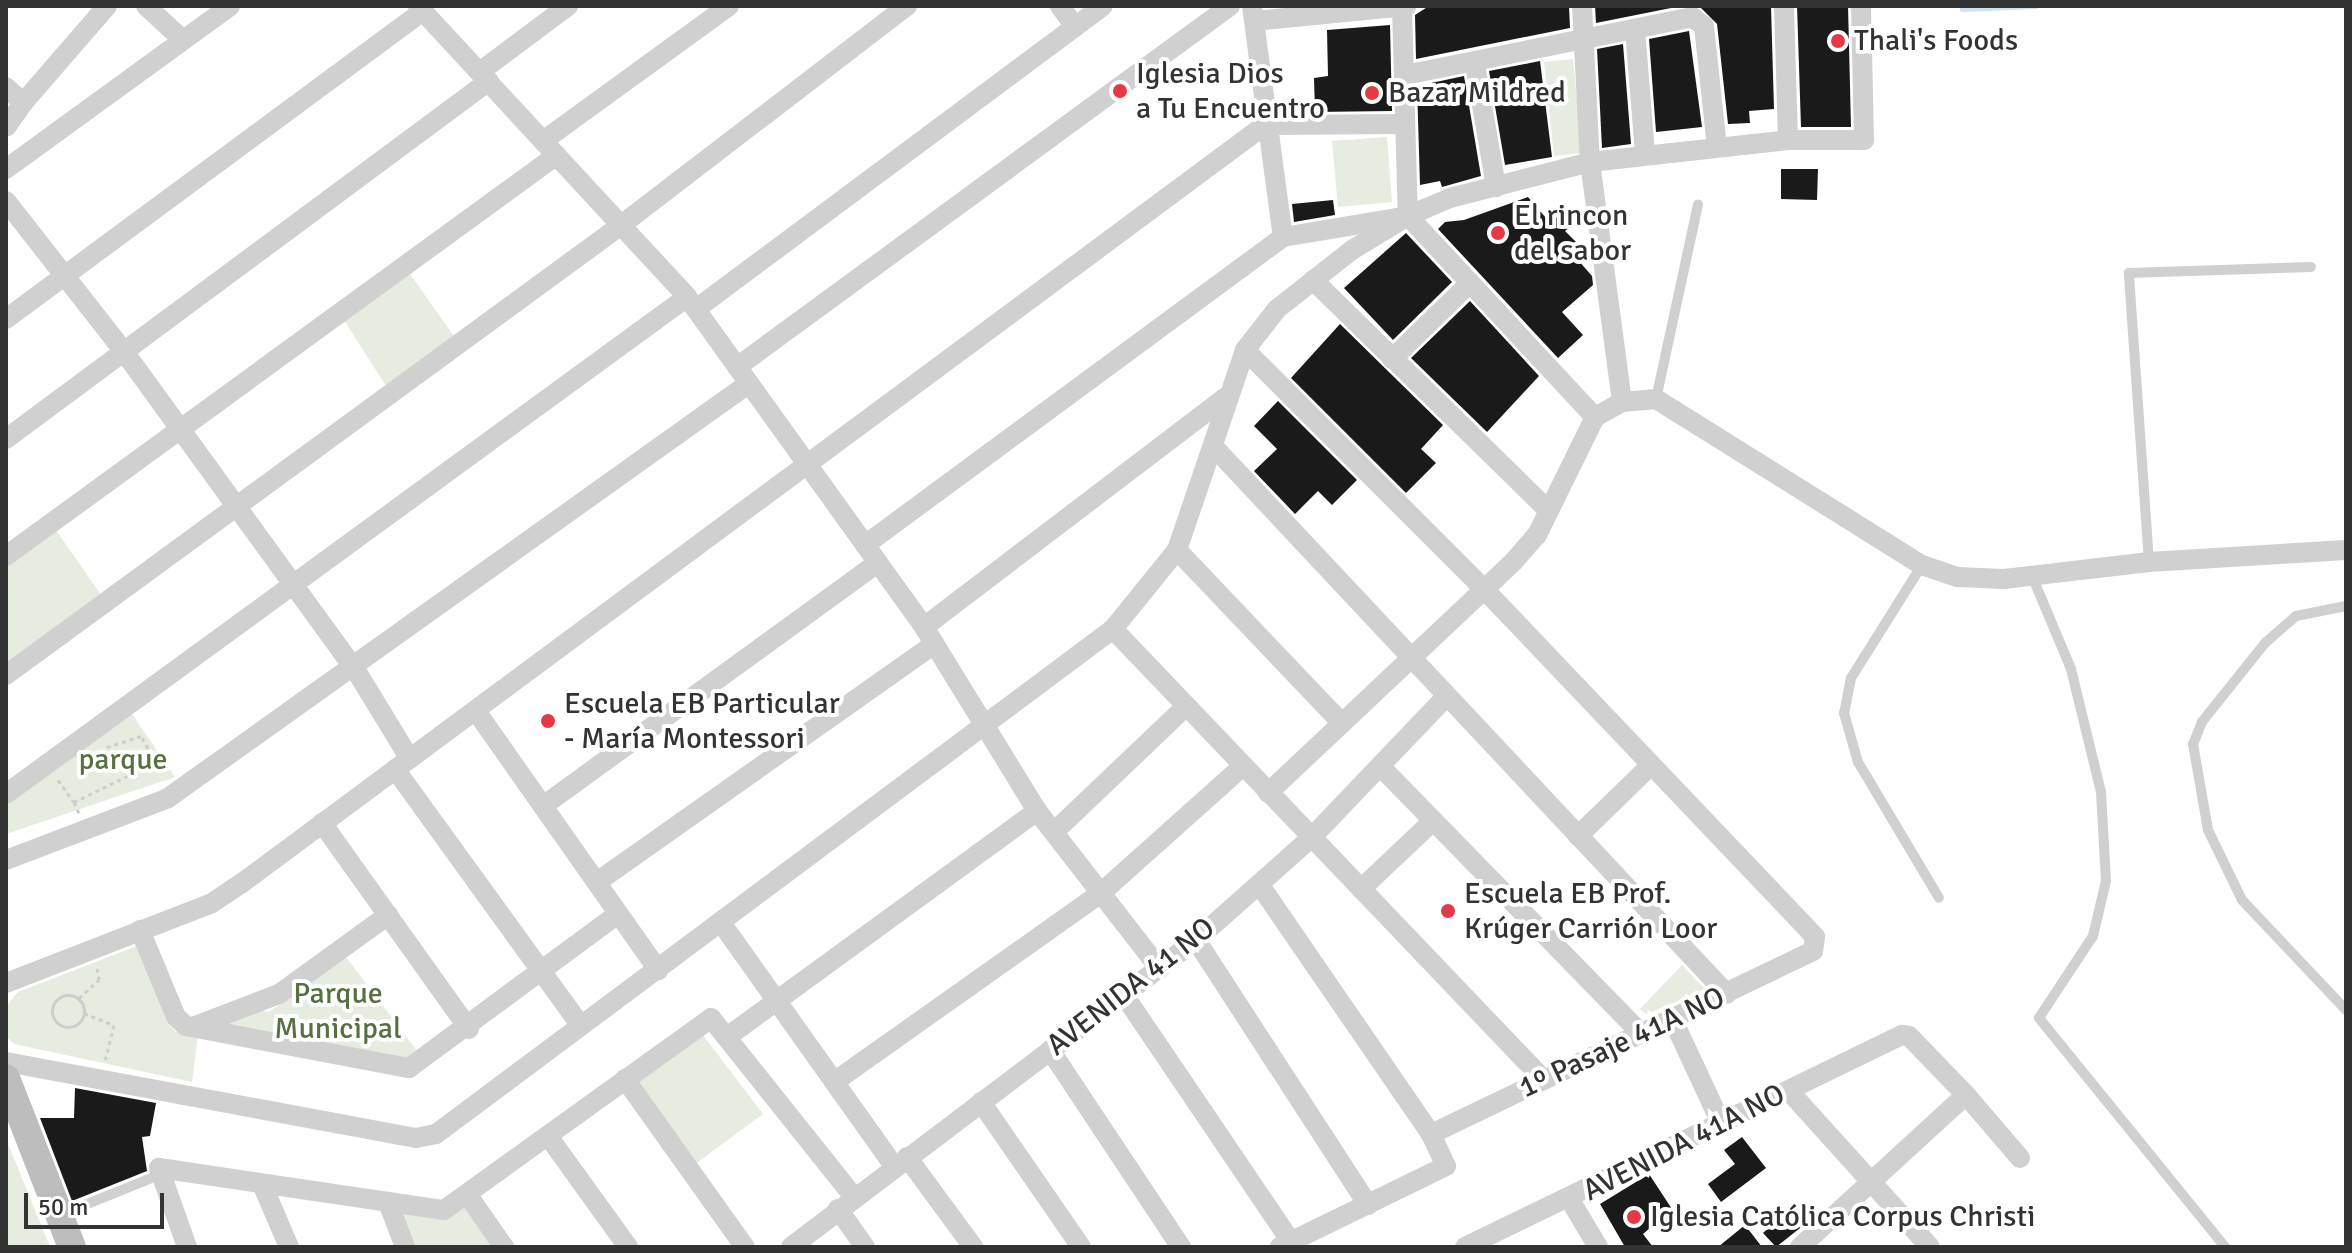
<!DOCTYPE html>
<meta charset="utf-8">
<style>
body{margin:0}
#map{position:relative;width:2352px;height:1253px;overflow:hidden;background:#fff;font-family:Signika,sans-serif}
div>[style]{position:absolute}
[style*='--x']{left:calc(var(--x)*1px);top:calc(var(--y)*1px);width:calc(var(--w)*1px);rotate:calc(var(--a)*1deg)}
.green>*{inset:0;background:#e6ecdf}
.stream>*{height:6px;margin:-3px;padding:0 3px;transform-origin:3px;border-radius:3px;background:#cfe2ee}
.building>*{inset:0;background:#1a1a1a}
.path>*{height:3px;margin-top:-1.5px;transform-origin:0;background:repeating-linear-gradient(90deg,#cdcdcd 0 4px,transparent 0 8px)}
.path>.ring{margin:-1.5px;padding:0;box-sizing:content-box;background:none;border:3px solid #cdcdcd;border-radius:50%}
.service>*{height:10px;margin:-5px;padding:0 5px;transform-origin:5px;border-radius:5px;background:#d0d0d0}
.minor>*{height:20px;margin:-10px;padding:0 10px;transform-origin:10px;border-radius:10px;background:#d0d0d0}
.secondary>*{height:28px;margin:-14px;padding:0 14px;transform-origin:14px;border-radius:14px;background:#bdbdbd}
.dots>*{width:22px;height:22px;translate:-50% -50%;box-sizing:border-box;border:4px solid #fff;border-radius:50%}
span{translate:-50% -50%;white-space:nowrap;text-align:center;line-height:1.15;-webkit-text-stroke:8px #fff;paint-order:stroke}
.poi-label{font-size:30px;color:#333}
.left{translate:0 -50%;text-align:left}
.park-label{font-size:30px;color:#56703f}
.street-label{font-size:30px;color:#333}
.frame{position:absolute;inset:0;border:8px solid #333;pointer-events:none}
.scale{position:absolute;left:24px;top:1193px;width:140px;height:36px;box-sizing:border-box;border:4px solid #333;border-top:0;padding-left:10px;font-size:24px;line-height:28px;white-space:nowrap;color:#333;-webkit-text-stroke:6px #fff;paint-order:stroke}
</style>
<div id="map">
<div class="green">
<i style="clip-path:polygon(1573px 59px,1582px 153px,1554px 156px,1544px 62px)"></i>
<i style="clip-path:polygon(1387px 137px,1392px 202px,1338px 207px,1332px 141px)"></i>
<i style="clip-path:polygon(410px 274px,456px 339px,388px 389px,344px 320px)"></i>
<i style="clip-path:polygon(55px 529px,102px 596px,6px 668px,6px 566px)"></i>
<i style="clip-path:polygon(132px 714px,175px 777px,6px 834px,6px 805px)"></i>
<i style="clip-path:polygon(137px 946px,168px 1024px,176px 1032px,198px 1035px,192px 1082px,14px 1044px,6px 1036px,6px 1006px,18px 992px)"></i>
<i style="clip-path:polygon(346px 957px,417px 1051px,404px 1064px,217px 1027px,253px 1009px,269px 1012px)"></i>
<i style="clip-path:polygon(1682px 965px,1706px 990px,1646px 1014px,1640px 1009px)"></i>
<i style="clip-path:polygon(702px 1034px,763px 1114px,694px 1165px,635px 1083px)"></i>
<i style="clip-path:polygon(6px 1139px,50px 1247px,6px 1247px)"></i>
<i style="clip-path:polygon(466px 1202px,496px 1247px,411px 1247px,396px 1212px)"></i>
</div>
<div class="stream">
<i style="--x:1963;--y:9;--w:73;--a:-2.4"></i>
</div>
<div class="building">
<i style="clip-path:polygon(1429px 6px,1569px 6px,1570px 28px,1416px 59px,1415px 15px)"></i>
<i style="clip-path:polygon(1595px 6px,1681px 6px,1596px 23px)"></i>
<i style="clip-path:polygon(1699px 6px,1771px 6px,1774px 109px,1749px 111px,1750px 123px,1728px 124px,1717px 24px)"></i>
<i style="clip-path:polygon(1797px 6px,1848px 6px,1851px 127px,1801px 127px)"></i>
<i style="clip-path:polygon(1390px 25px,1392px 111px,1315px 112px,1314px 78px,1328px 76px,1327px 30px)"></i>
<i style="clip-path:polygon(1689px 31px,1702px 127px,1656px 132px,1649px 39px)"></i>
<i style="clip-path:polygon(1623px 44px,1631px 144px,1602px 148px,1597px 49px)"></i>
<i style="clip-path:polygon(1540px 61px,1552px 157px,1505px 165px,1489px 71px)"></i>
<i style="clip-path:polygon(1464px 76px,1481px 176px,1442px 187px,1440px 181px,1420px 185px,1417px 86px)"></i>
<i style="clip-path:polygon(1781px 169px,1818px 169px,1817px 200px,1781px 199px)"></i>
<i style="clip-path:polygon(1528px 197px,1546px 218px,1563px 207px,1575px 223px,1565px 231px,1586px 252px,1578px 260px,1592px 276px,1593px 285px,1562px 312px,1583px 335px,1558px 358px,1438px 229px,1445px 222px,1464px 220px)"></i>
<i style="clip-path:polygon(1333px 200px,1335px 215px,1294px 222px,1292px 204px)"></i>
<i style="clip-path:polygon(1406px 233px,1452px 282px,1393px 340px,1344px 288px)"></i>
<i style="clip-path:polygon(1470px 301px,1539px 376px,1487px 432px,1411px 358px)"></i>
<i style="clip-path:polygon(1340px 324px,1443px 425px,1421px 449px,1436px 463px,1406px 493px,1291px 378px)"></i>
<i style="clip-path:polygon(1278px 401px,1357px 480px,1332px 505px,1318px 491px,1295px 514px,1254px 471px,1277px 449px,1254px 426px)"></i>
<i style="clip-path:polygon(75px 1088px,156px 1103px,150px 1136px,142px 1137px,147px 1171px,72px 1201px,40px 1118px,74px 1118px)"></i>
<i style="clip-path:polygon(1742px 1137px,1766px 1168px,1721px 1202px,1708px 1184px,1735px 1164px,1724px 1150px)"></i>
<i style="clip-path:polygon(1649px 1174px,1672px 1209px,1643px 1234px,1653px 1247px,1625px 1247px,1600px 1204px)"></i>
<i style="clip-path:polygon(1794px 1205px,1809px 1221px,1776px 1247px,1763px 1233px)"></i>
<i style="clip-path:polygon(1745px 1225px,1762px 1247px,1718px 1247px)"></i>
</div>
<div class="path">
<i style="--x:58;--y:780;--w:27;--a:54"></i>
<i style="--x:79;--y:813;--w:12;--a:-114"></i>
<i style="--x:74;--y:802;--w:91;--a:-26"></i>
<i style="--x:156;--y:762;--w:30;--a:-120"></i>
<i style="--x:141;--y:736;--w:39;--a:162"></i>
<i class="ring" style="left:52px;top:995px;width:29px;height:29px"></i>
<i style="--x:79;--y:998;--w:27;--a:-42"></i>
<i style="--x:99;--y:980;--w:12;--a:-99"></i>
<i style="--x:84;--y:1013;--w:32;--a:22"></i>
<i style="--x:114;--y:1025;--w:36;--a:104"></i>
</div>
<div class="service">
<i style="--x:1656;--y:399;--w:199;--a:-77.8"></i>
<i style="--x:2149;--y:562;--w:290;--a:-94"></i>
<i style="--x:2129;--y:273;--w:182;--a:-1.9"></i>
<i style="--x:1922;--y:565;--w:133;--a:122.1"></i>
<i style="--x:1851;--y:678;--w:36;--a:101"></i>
<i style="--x:1844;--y:713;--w:51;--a:74.1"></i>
<i style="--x:1858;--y:762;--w:158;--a:59.2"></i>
<i style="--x:2032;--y:576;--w:101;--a:67.2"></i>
<i style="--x:2071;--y:669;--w:127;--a:76.3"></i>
<i style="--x:2101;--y:792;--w:89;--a:86.8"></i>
<i style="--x:2106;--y:881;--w:57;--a:103.3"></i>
<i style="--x:2093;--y:936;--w:98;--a:123.4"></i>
<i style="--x:2039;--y:1018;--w:295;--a:50.9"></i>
<i style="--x:2346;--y:606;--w:51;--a:168.7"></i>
<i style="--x:2296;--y:616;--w:41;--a:138.9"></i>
<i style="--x:2265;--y:643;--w:101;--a:128.6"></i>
<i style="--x:2202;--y:722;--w:24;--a:112"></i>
<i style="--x:2193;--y:744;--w:87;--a:80.1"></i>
<i style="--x:2208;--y:830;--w:78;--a:64.1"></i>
<i style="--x:2242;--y:900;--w:151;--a:46.6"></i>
<i style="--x:60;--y:1215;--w:107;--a:-22"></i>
</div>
<div class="minor">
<i style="--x:146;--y:6;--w:50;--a:42.6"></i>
<i style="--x:418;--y:6;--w:396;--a:47.2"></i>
<i style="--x:687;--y:297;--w:406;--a:54.3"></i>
<i style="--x:924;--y:627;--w:216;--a:58.4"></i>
<i style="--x:1037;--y:811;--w:200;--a:52.1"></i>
<i style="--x:1060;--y:6;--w:26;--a:54"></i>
<i style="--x:1252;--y:6;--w:233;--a:82.4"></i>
<i style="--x:1582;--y:6;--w:156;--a:87.1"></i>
<i style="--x:1590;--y:162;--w:242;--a:82.4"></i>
<i style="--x:1784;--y:6;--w:134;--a:88.3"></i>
<i style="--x:1402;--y:7;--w:209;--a:88.4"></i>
<i style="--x:1408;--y:216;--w:275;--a:47.1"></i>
<i style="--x:1254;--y:21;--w:153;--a:-5.6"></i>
<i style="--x:1635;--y:29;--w:124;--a:85.4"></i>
<i style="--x:1475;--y:64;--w:125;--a:80.3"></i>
<i style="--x:481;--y:71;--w:109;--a:-36.8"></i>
<i style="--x:1405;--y:75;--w:293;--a:-11.4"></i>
<i style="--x:1692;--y:17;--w:15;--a:37"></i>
<i style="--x:1704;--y:26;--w:122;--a:83.9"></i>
<i style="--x:6;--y:87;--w:23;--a:43"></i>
<i style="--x:23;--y:103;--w:29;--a:125"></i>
<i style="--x:23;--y:103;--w:128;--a:-49.1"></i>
<i style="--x:543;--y:141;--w:230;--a:-36"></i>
<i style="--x:6;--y:169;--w:277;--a:-36"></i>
<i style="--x:6;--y:201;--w:193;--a:51.9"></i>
<i style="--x:125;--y:353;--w:391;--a:54"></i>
<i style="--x:355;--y:669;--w:105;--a:58.6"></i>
<i style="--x:1313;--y:280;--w:329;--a:44.4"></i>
<i style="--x:696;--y:309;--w:507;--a:-36.67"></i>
<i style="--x:6;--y:319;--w:518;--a:-36.45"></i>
<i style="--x:1245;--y:350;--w:338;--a:45"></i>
<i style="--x:1484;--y:589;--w:480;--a:46.4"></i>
<i style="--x:1815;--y:937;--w:14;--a:98"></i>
<i style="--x:1813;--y:951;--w:424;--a:154.4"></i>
<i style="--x:1392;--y:359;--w:109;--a:-44.3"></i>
<i style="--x:737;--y:367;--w:611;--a:-36.21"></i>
<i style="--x:6;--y:439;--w:601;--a:-36.55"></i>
<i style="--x:1213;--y:446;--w:751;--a:46.83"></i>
<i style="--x:865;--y:545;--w:519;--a:-36.38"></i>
<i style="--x:1283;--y:237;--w:127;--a:-9.5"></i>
<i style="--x:1408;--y:216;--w:46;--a:-23.2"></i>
<i style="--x:1450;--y:198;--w:145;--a:-14.4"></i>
<i style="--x:1590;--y:162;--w:199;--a:-6.3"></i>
<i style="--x:1788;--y:140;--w:76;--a:0"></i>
<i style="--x:1864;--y:140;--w:134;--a:-91.3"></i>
<i style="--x:1177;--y:550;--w:239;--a:46.4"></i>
<i style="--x:6;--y:556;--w:681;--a:-36.05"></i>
<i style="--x:924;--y:627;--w:380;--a:-37.3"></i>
<i style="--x:1113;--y:629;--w:622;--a:46.3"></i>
<i style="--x:6;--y:675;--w:761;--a:-36.18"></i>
<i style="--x:620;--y:226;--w:362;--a:-37.5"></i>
<i style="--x:476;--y:711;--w:317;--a:54.9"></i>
<i style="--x:1381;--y:767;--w:371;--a:45.7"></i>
<i style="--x:395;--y:769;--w:317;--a:54.1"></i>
<i style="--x:1268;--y:793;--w:338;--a:-43.3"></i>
<i style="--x:1514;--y:561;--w:35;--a:-49"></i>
<i style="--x:1537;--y:535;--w:131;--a:-63.8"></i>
<i style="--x:1595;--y:417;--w:31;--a:-29"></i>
<i style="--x:1622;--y:402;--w:34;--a:-5"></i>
<i style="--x:1656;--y:399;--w:314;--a:32"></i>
<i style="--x:1922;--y:565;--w:37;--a:19"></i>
<i style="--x:1957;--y:577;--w:47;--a:2.4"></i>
<i style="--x:2004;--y:579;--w:146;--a:-6.7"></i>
<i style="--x:2149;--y:562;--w:197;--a:-3.5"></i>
<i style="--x:6;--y:794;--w:843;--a:-36.12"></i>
<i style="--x:543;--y:806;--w:414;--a:-36"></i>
<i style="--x:322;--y:823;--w:253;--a:54.5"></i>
<i style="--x:1054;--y:832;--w:180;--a:-43.6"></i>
<i style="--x:1578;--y:836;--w:100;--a:-44.2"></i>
<i style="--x:6;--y:860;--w:173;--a:-20.9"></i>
<i style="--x:168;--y:798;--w:713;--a:-35.52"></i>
<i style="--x:597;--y:882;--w:413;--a:-35.2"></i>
<i style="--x:1259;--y:884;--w:303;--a:55.5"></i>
<i style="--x:1431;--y:1134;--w:35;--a:65"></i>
<i style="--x:1446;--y:1166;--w:185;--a:154"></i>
<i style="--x:1361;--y:889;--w:99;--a:-43.4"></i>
<i style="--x:722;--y:924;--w:298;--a:54.6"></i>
<i style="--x:140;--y:930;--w:94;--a:67.5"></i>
<i style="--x:176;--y:1017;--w:13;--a:42"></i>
<i style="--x:186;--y:1026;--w:227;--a:10.7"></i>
<i style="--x:409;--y:1068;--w:260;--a:-36.4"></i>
<i style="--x:1196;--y:940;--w:316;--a:57"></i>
<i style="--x:6;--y:983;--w:221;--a:-21.2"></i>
<i style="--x:212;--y:903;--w:36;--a:-34"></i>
<i style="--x:242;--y:883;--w:1273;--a:-36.54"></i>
<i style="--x:1265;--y:125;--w:139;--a:-0.4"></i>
<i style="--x:1124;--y:995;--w:298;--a:55.9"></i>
<i style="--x:1672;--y:1018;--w:116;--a:65"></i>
<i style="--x:195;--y:1026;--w:90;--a:-20.9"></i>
<i style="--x:279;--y:994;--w:135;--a:-35.9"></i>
<i style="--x:727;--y:1037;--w:384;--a:-36.1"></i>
<i style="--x:1050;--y:1050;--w:237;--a:56.4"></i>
<i style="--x:6;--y:1062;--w:417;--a:10.5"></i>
<i style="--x:416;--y:1138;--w:20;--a:-11"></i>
<i style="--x:436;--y:1134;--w:845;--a:-36.72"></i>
<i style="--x:1113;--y:629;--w:102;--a:-51"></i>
<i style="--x:1177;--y:550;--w:211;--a:-71.2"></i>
<i style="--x:1245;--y:350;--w:52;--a:-52"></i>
<i style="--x:1277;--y:309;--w:95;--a:-38.2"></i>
<i style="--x:1352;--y:250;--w:66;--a:-31.3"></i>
<i style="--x:625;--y:1079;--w:206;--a:54.5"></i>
<i style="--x:834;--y:1082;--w:329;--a:-35.3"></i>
<i style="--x:1102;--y:892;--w:188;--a:-41.8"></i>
<i style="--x:1789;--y:1091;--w:210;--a:47.9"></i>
<i style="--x:981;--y:1102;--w:176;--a:55.4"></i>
<i style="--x:548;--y:1136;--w:137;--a:54.2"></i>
<i style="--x:907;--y:1157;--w:112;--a:53.7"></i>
<i style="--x:262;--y:1184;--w:69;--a:66.8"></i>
<i style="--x:467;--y:1194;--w:65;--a:55.1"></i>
<i style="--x:1570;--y:1200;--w:55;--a:59.2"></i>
<i style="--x:389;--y:1205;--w:45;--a:69.1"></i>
<i style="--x:838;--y:1209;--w:47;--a:54.6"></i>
<i style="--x:187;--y:1247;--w:84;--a:-109.5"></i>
<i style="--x:159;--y:1168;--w:288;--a:8.4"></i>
<i style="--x:444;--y:1210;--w:329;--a:-35.7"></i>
<i style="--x:711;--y:1018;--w:229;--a:51.4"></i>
<i style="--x:791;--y:1247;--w:508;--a:-37.16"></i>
<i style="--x:1196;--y:940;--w:155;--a:-41.6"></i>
<i style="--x:1312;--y:837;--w:194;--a:-46.3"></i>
<i style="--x:1465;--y:1247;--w:486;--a:-25.9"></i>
<i style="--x:1902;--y:1035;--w:7;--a:8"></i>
<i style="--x:1909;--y:1036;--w:82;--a:46"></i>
<i style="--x:1966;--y:1095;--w:83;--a:49.4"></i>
<i style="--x:1800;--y:1247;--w:225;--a:-42.5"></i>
</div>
<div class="secondary">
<i style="--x:6;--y:1078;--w:181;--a:68.7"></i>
</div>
<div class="dots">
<i style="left:1838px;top:41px;background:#e63946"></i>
<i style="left:1120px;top:91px;background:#e63946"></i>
<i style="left:1372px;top:93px;background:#e63946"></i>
<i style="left:1498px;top:233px;background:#e63946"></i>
<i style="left:548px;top:721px;background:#e63946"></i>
<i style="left:1448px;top:911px;background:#e63946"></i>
<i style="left:1634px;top:1217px;background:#e63946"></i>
</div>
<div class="poi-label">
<span class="left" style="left:1854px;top:41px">Thali's Foods</span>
<span class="left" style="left:1136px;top:91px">Iglesia Dios<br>a Tu Encuentro</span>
<span class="left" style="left:1388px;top:93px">Bazar Mildred</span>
<span class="left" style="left:1514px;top:233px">El rincon<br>del sabor</span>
<span class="left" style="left:564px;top:721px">Escuela EB Particular<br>- María Montessori</span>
<span class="left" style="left:1464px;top:911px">Escuela EB Prof.<br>Krúger Carrión Loor</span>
<span class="left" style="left:1650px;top:1217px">Iglesia Católica Corpus Christi</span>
</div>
<div class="park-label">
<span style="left:123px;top:760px">parque</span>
<span style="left:338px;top:1011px">Parque<br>Municipal</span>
</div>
<div class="street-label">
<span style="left:1131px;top:987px;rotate:-38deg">AVENIDA 41 NO</span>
<span style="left:1622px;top:1043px;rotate:-25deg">1º Pasaje 41A NO</span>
<span style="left:1684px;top:1143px;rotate:-27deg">AVENIDA 41A NO</span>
</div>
<div class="frame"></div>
<div class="scale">50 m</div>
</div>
